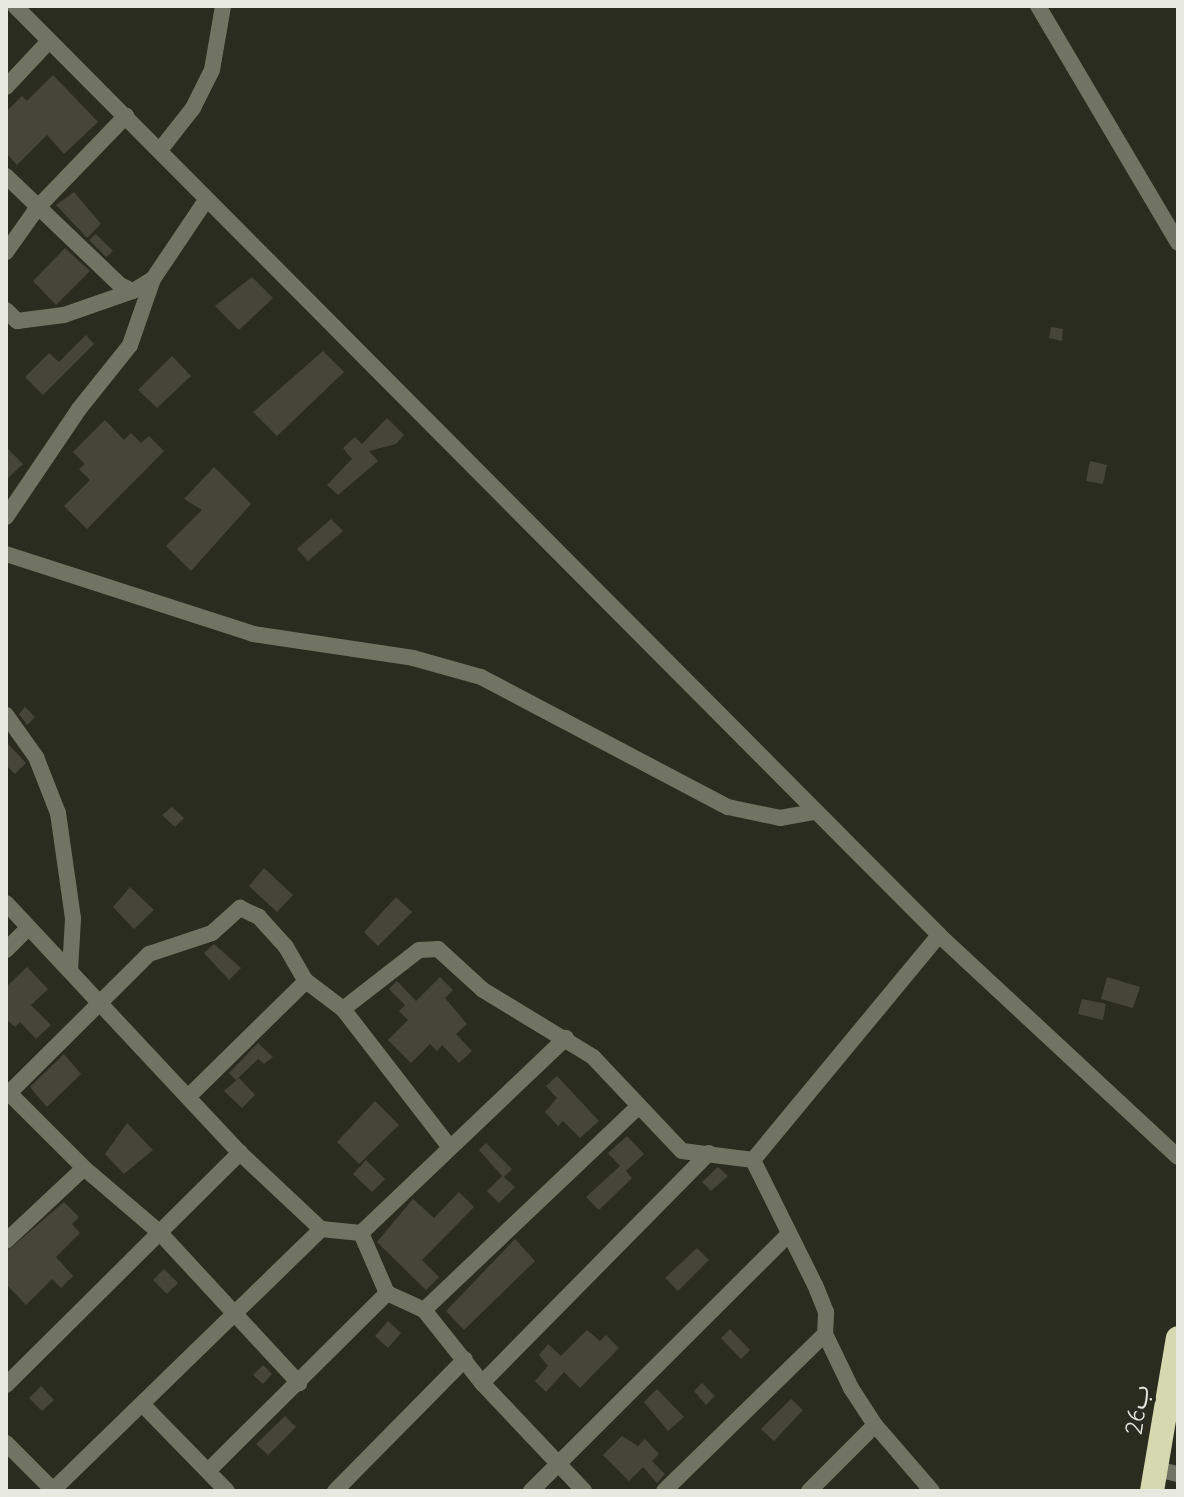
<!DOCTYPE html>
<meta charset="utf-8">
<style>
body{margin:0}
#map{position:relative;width:1184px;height:1497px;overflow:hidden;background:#2b2c20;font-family:Quicksand,"Noto Sans Arabic",sans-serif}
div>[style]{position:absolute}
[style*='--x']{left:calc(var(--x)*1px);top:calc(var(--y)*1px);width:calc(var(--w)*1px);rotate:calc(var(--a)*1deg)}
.building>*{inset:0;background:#454639}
.minor>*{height:16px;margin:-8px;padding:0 8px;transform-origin:8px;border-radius:8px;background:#727463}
.highway>*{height:24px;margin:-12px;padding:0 12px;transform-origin:12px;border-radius:12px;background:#d6d9b0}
span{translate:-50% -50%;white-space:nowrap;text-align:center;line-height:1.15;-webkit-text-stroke:8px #2b2c20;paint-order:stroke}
.street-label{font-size:24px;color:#e7e8e0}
.frame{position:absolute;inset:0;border:8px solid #e7e8e0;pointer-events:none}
</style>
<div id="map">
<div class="building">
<i style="clip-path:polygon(53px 75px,98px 122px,64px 154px,47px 135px,17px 165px,6px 153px,6px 112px,22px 96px,27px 101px)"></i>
<i style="clip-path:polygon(74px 192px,101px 224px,87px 238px,56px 205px)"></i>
<i style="clip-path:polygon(96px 234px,113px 251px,106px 257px,89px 240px)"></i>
<i style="clip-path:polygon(65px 248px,90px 271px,56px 305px,33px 281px)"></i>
<i style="clip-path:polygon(252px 277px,273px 298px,239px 330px,215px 306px)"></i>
<i style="clip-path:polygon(1051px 327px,1063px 329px,1062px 341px,1049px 338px)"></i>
<i style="clip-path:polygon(86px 335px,94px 344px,43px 395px,25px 377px,49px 353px,59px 362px)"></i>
<i style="clip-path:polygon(323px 351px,344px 372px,277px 436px,253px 412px)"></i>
<i style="clip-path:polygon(172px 356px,191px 376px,157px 408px,138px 390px)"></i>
<i style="clip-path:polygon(387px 418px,404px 435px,396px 444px,369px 451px,378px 461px,338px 495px,327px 485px,352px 459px,343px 448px,355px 437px,362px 444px)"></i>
<i style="clip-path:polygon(105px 420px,124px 440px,131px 433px,141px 443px,149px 436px,164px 451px,87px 529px,64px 506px,90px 480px,79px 469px,85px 464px,73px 452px)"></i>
<i style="clip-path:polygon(6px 447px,23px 464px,6px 480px)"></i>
<i style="clip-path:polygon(1090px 461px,1107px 465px,1103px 484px,1086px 481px)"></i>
<i style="clip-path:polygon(214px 467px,251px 504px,191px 571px,166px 546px,202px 510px,184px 499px)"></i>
<i style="clip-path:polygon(331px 519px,343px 531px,308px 561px,297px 549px)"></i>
<i style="clip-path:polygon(25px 707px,35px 717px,27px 725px,19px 714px)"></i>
<i style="clip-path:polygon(6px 734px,8px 744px,26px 763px,15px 774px,6px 765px)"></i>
<i style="clip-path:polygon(172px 807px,184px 818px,175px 827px,162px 815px)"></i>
<i style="clip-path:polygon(264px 868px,293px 895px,277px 912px,249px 886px)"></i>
<i style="clip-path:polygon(130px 887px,154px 910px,134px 929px,113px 907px)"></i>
<i style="clip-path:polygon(396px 897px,412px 912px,378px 946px,364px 932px)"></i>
<i style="clip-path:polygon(214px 944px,241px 968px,229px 980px,204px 953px)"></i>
<i style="clip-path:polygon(27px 967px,48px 989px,31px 1005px,51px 1025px,36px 1039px,20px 1022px,15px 1027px,6px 1019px,6px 987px)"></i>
<i style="clip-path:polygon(440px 977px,453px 990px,445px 998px,467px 1024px,456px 1034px,472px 1051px,459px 1063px,442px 1045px,437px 1051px,430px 1044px,411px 1063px,388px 1040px,408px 1020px,399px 1011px,405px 1005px,389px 989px,397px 981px,416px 1001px)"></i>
<i style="clip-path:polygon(1107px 977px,1140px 987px,1133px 1008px,1101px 999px)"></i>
<i style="clip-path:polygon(1082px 999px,1106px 1004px,1103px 1020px,1078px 1014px)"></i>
<i style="clip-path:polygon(258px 1043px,273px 1057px,264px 1064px,258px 1059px,236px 1080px,229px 1073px)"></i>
<i style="clip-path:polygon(64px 1054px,81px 1074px,47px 1107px,30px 1087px)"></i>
<i style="clip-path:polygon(557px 1076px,599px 1121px,580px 1138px,563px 1121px,558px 1126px,545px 1112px,557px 1098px,546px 1086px)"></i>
<i style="clip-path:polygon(239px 1078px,255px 1095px,242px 1108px,224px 1091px)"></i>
<i style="clip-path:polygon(375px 1101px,399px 1125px,359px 1164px,337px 1142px)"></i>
<i style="clip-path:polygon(127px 1123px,153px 1150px,124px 1174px,105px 1154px)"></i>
<i style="clip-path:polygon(627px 1136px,644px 1154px,626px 1171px,632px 1178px,599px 1210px,586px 1197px,620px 1166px,608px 1153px)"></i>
<i style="clip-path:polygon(486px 1143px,512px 1169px,504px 1177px,515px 1187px,499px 1203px,487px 1191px,502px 1176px,479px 1150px)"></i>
<i style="clip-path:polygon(366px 1160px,385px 1179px,372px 1192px,353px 1174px)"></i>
<i style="clip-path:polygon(718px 1167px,728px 1176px,711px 1191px,702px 1182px)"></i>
<i style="clip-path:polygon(459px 1192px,474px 1207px,422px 1260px,439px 1277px,426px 1290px,377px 1242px,413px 1199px,434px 1218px)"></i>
<i style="clip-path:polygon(64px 1202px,79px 1217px,72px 1224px,80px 1233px,56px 1257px,73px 1276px,61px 1288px,52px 1279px,26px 1305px,6px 1284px,6px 1252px)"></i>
<i style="clip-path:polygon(515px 1239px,535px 1261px,464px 1330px,446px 1311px)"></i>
<i style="clip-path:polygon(697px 1248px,709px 1260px,678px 1291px,665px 1278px)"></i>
<i style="clip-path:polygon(164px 1269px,178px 1283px,167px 1294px,153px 1280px)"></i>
<i style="clip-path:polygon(388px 1321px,401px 1333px,388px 1348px,375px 1336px)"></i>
<i style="clip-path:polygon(730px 1329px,750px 1350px,741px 1359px,721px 1338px)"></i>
<i style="clip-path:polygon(587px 1330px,600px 1341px,606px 1335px,619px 1348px,580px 1388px,564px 1372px,546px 1392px,535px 1381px,548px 1366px,539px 1355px,548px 1344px,561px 1356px)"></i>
<i style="clip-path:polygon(263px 1365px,272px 1374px,263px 1384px,253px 1375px)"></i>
<i style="clip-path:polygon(702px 1383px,715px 1396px,706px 1405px,694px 1391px)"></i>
<i style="clip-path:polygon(41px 1386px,54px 1400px,42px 1411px,29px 1398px)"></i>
<i style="clip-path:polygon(657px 1389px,684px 1417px,668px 1431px,644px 1402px)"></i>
<i style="clip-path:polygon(791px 1399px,803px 1410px,774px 1441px,761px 1429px)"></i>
<i style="clip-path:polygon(285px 1416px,296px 1427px,268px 1455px,256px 1444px)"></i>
<i style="clip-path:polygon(622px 1436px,638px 1446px,645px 1439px,659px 1454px,652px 1461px,665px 1474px,657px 1483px,643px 1467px,629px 1481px,603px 1455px)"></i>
</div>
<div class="minor">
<i style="--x:15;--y:6;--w:1310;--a:45.15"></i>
<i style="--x:939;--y:935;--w:326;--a:42.9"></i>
<i style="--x:1038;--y:6;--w:275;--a:59.4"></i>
<i style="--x:6;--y:87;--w:63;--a:-46.9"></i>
<i style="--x:160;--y:150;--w:53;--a:-51.8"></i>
<i style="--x:193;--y:108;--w:42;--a:-63.4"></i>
<i style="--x:212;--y:70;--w:65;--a:-80.2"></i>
<i style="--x:6;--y:176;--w:158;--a:43.7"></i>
<i style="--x:120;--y:285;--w:14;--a:25"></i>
<i style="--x:133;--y:291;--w:23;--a:-31"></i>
<i style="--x:153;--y:279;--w:95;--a:-56.1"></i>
<i style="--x:6;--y:252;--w:55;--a:-54.6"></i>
<i style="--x:38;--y:207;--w:127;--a:-46"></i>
<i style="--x:6;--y:310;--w:16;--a:45"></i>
<i style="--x:17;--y:321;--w:47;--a:-7.3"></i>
<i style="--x:64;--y:315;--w:73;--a:-19.2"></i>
<i style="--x:6;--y:517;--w:130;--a:-55.9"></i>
<i style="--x:79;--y:409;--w:82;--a:-51.4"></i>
<i style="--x:130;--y:345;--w:70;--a:-70.8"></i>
<i style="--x:6;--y:554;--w:260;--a:17.9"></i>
<i style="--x:253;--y:634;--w:162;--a:8.5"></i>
<i style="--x:413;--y:658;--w:71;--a:15.6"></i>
<i style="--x:481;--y:677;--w:279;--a:27.8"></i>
<i style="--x:728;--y:807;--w:53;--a:11.9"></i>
<i style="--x:780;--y:818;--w:35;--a:-10"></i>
<i style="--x:6;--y:715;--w:52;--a:54.5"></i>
<i style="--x:36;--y:757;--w:60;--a:68.6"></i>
<i style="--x:58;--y:813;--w:107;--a:81.9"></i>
<i style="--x:73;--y:919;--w:52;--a:93.3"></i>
<i style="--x:6;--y:903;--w:342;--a:46.9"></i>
<i style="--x:240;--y:1153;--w:111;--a:43.2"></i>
<i style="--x:321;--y:1229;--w:40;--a:5.7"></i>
<i style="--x:361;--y:1233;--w:65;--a:66.6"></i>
<i style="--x:387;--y:1293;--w:41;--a:24.7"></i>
<i style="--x:424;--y:1310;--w:93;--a:51.5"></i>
<i style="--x:482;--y:1383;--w:149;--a:46.6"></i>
<i style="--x:6;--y:950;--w:31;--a:-45"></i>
<i style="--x:343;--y:1009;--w:96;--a:-37.8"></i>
<i style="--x:419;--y:950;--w:19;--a:-3"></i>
<i style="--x:438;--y:949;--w:61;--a:42.3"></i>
<i style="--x:483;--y:990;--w:129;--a:31.3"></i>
<i style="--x:593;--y:1057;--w:129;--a:46.6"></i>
<i style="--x:682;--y:1151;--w:72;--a:7.2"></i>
<i style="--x:9;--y:1093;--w:106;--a:45"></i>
<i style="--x:84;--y:1168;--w:100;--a:40.5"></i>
<i style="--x:160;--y:1233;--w:205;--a:47.2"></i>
<i style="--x:6;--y:1096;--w:202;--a:-44.8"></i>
<i style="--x:149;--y:954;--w:66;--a:-18.4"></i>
<i style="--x:212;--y:933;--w:38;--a:-42"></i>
<i style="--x:240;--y:908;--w:21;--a:25"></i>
<i style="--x:259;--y:917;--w:40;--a:48"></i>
<i style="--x:286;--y:947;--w:39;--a:60"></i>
<i style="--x:306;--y:981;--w:46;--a:37.1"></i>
<i style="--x:343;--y:1009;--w:173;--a:52.3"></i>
<i style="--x:188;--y:1097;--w:165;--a:-44.5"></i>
<i style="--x:361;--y:1233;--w:283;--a:-43.6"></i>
<i style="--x:6;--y:1241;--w:107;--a:-43.1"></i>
<i style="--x:424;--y:1310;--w:294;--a:-43.5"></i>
<i style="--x:482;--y:1383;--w:323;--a:-45.4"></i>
<i style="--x:6;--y:1385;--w:330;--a:-44.8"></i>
<i style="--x:143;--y:1405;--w:120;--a:45.7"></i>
<i style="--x:6;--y:1443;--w:68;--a:45"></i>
<i style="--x:1156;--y:1469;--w:23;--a:13"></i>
<i style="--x:208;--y:1471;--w:252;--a:-44.8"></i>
<i style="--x:52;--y:1491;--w:376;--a:-44.2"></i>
<i style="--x:335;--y:1491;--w:185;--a:-45.4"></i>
<i style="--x:531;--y:1491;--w:361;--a:-44.9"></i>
<i style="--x:664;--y:1491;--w:225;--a:-44.3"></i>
<i style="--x:809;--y:1491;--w:93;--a:-45"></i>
<i style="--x:932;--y:1491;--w:87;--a:-130.8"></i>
<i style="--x:875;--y:1425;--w:44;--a:-123"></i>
<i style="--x:851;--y:1388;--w:60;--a:-115.7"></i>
<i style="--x:825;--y:1334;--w:22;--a:-87"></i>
<i style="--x:826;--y:1312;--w:29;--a:-112"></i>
<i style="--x:815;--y:1285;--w:140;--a:-116.4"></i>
<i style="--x:753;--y:1160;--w:292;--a:-50.4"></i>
</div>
<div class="highway">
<i style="--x:1152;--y:1491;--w:155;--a:-80.4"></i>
</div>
<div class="street-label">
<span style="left:1137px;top:1410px;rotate:-81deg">26ب</span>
</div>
<div class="frame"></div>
</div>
